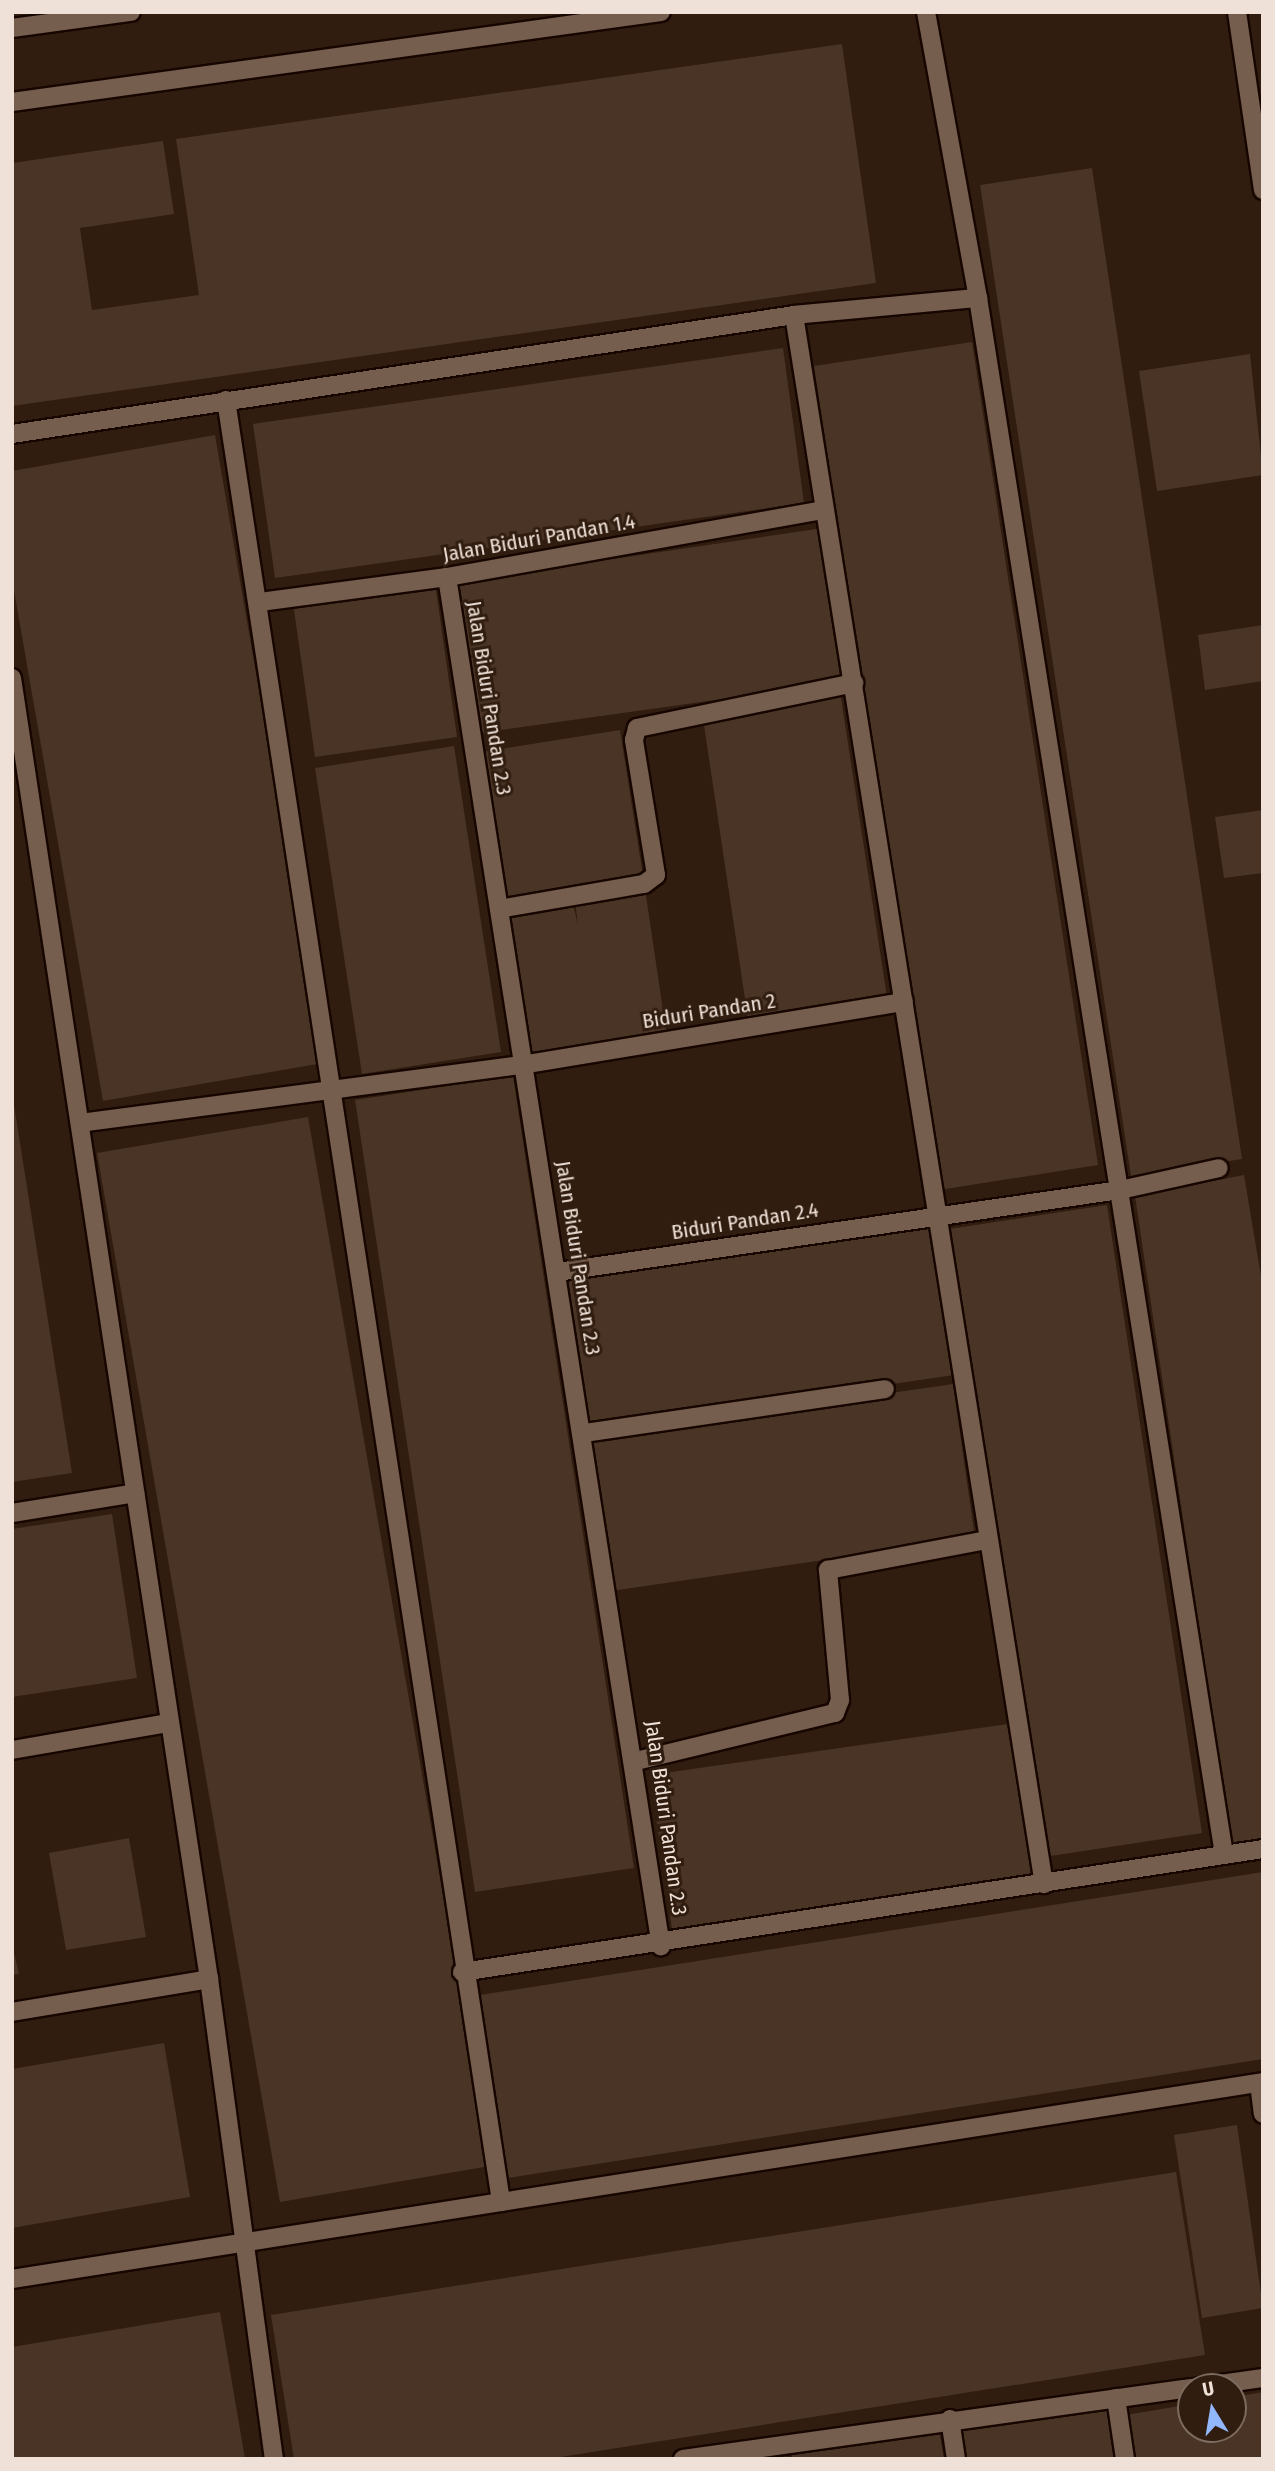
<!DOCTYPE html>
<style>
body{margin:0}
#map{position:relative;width:1275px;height:2471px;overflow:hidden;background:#301d0f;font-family:"Fira Sans Condensed",sans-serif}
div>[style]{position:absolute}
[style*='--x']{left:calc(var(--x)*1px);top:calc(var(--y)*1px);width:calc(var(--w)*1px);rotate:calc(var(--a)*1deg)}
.building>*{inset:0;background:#493426}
.roads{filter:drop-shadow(2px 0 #170600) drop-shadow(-2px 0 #170600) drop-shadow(0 2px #170600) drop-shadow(0 -2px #170600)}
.minor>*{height:18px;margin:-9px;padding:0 9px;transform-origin:9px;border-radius:9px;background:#755e4e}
span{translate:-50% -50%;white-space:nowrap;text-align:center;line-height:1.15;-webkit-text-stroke:6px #301d0f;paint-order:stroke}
.street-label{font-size:21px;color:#efe1d8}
.frame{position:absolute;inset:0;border:14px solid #efe1d8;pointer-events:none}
.north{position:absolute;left:1177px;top:2373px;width:70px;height:70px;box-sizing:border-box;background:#301d0f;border:2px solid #7c6b5f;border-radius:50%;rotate:349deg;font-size:19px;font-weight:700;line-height:28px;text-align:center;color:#efe1d8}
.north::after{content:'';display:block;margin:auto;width:24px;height:32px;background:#93b7fd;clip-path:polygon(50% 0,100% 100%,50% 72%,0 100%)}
</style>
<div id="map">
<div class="building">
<i style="clip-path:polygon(842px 44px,876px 283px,12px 406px,12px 163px,163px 141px,174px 214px,80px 228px,92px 310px,199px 295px,176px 139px)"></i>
<i style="clip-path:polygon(1092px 168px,1242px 1159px,1131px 1176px,980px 185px)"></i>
<i style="clip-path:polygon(972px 342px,1098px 1165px,939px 1190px,814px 366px)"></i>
<i style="clip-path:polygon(783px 348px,804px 503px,275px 578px,253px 424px)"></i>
<i style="clip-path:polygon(1250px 354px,1263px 475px,1157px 491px,1139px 371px)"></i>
<i style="clip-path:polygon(215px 435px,323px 1063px,103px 1101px,12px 579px,12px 471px)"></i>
<i style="clip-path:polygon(823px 528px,844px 682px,480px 733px,466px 659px,493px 653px,467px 656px,455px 582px)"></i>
<i style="clip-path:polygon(435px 583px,457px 737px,315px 757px,293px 603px)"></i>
<i style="clip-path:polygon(1263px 625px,1263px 681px,1205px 690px,1198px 635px)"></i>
<i style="clip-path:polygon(840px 691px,887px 997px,748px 1019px,702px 712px)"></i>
<i style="clip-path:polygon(620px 730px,643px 876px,504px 898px,481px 752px)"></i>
<i style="clip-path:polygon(454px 746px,501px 1052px,362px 1074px,315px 768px)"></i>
<i style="clip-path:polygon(1263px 810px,1263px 873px,1224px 878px,1215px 817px)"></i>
<i style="clip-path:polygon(645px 889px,667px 1037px,528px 1058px,507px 914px,572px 900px,578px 925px,575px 901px)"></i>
<i style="clip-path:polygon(513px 1076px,634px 1868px,475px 1892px,355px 1100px)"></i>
<i style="clip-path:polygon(12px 1092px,72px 1473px,12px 1482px)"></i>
<i style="clip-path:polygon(308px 1117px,490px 2166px,280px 2202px,97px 1153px)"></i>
<i style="clip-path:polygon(1244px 1175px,1263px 1288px,1263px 1844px,1232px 1848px,1135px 1196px)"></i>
<i style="clip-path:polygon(1107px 1205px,1202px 1833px,1044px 1857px,949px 1229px)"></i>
<i style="clip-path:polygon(931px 1221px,954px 1375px,589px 1428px,567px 1274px)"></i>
<i style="clip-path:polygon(953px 1384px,975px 1538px,611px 1591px,589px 1437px)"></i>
<i style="clip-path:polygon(112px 1514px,137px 1678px,12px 1697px,12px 1529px)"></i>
<i style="clip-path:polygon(1015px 1723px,1036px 1877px,672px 1929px,650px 1775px)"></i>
<i style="clip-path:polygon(129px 1838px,146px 1937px,66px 1950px,49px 1853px)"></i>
<i style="clip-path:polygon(1263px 1872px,1263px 2059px,502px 2179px,474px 1996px)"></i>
<i style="clip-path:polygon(12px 1944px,19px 1974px,12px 1975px)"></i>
<i style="clip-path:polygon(164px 2043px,190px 2197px,12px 2228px,12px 2069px)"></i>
<i style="clip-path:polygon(1237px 2125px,1263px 2308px,1202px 2318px,1174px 2135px)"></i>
<i style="clip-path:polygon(1176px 2172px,1205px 2355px,548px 2459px,294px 2459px,271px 2315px)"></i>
<i style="clip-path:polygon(220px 2312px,245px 2459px,12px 2459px,12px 2347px)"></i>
<i style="clip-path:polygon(1263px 2392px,1263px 2459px,1133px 2459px,1126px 2415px,1191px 2404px,1191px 2429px,1233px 2429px,1233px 2397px)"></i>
<i style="clip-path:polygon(1106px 2402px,1116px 2459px,965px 2459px,960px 2427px)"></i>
<i style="clip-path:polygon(939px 2429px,944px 2459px,792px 2459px,792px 2454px)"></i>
</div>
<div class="roads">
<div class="minor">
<i style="--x:926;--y:12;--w:291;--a:79.7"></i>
<i style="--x:978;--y:298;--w:1575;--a:81.02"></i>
<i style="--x:1237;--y:12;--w:180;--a:81.7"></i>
<i style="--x:12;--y:28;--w:120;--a:-7.7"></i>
<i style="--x:12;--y:102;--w:655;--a:-7.9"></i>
<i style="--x:794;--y:315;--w:1589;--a:80.95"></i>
<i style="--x:226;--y:400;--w:1823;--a:81.32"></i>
<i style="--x:12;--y:434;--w:791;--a:-8.65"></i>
<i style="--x:794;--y:315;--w:185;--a:-5.3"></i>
<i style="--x:447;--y:577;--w:1386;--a:81.12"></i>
<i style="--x:260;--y:602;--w:189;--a:-7.6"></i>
<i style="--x:447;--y:577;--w:383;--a:-10.1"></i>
<i style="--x:12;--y:678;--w:1316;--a:81.39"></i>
<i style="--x:209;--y:1979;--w:484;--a:82.3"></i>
<i style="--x:499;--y:909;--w:147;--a:-9.8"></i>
<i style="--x:644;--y:884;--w:15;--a:-37"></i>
<i style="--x:656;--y:875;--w:137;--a:-99.3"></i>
<i style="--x:634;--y:740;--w:12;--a:-76"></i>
<i style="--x:637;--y:728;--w:222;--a:-11.7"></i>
<i style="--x:80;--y:1123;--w:446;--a:-7.5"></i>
<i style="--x:522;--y:1065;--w:387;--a:-9.4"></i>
<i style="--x:557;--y:1272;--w:569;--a:-8.29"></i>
<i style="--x:1120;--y:1190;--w:101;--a:-12.5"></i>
<i style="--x:584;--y:1433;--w:304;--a:-8.3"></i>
<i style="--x:12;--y:1513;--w:125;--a:-9.2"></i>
<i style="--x:12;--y:1750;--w:159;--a:-9.8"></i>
<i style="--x:636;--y:1761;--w:205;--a:-13.6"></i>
<i style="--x:835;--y:1713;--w:14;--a:-69"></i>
<i style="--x:840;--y:1700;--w:131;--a:-95.3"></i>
<i style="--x:828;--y:1570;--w:162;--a:-10.7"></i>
<i style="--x:462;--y:1972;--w:810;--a:-8.73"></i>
<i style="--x:12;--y:2012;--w:200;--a:-9.5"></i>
<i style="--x:1259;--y:2083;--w:31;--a:83"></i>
<i style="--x:12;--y:2279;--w:1266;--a:-8.95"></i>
<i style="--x:1199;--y:2387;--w:65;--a:-8"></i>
<i style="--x:1116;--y:2398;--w:62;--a:81.6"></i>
<i style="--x:950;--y:2419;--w:40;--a:81.5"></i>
<i style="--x:683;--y:2459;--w:513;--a:-7.96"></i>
</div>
</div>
<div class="street-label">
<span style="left:539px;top:538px;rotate:-10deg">Jalan Biduri Pandan 1.4</span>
<span style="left:489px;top:698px;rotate:81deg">Jalan Biduri Pandan 2.3</span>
<span style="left:709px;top:1011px;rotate:-9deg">Biduri Pandan 2</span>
<span style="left:745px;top:1221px;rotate:-9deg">Biduri Pandan 2.4</span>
<span style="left:578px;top:1258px;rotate:81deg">Jalan Biduri Pandan 2.3</span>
<span style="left:666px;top:1818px;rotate:82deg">Jalan Biduri Pandan 2.3</span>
</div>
<div class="frame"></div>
<div class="north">U</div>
</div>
